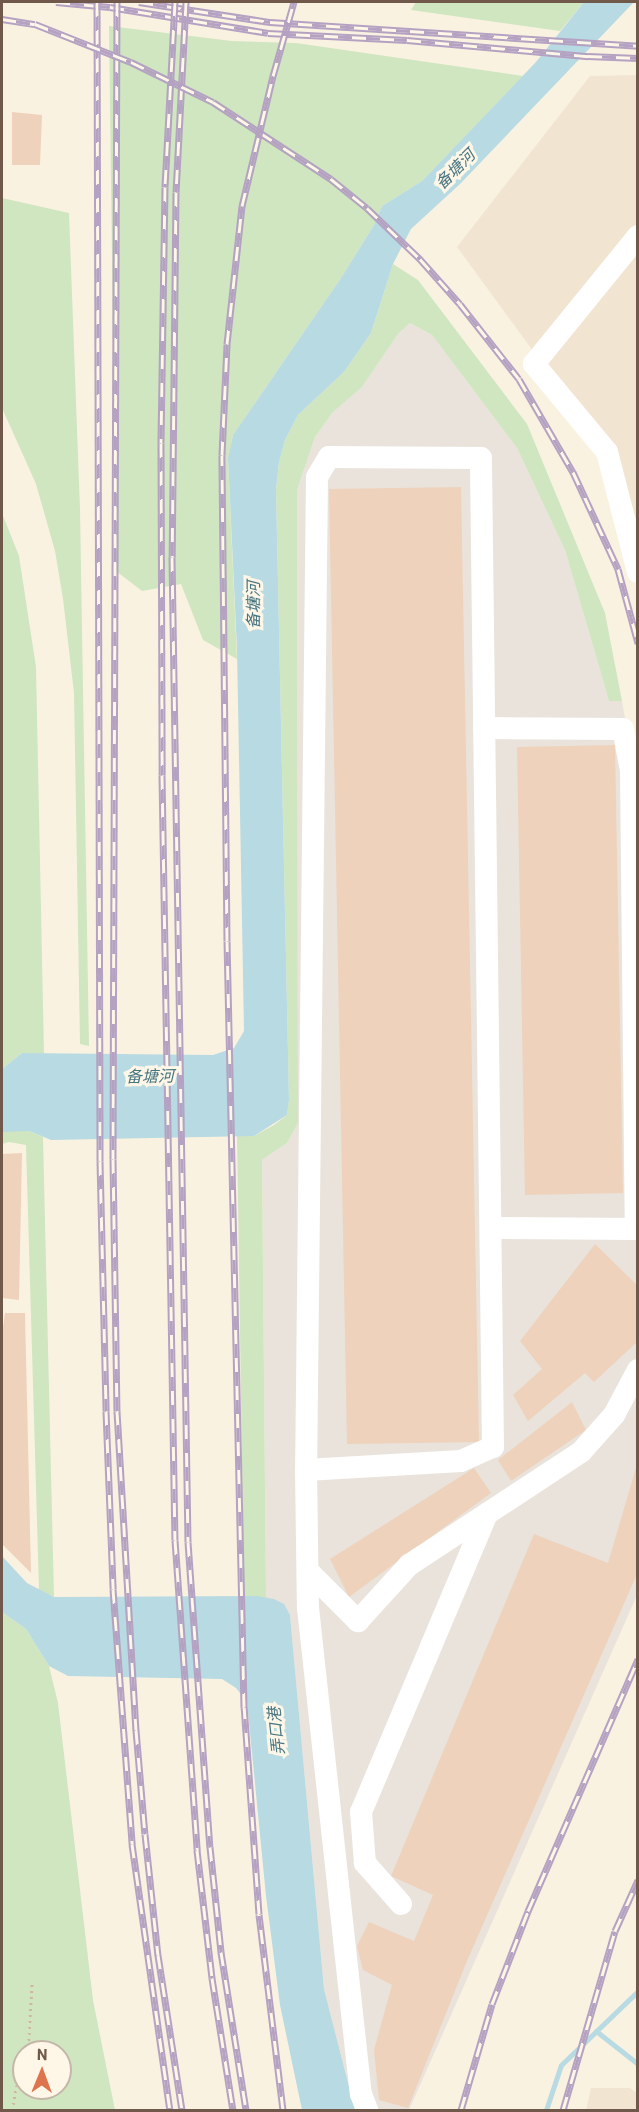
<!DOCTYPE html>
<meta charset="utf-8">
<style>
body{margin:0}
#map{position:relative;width:639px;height:2112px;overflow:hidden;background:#faf2e1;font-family:Barlow,"Noto Sans SC",sans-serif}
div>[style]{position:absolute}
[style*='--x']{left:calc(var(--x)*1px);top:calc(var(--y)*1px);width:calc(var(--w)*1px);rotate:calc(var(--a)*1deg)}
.residential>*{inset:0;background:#f1e4d0}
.industrial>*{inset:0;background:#e9e3dc}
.green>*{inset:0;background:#cfe6c1}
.water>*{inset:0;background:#b8dae2}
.stream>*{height:5px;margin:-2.5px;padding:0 2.5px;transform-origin:2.5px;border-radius:2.5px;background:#b8dae2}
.building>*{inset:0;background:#eed2bb}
.path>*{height:3px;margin-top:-1.5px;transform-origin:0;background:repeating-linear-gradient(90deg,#d2b59f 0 1.5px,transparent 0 6px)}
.minor>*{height:22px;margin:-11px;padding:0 11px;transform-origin:11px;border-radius:11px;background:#fff}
.rail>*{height:7px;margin-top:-3.5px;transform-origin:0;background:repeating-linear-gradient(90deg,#fef6e7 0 14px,#b5a2c2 0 28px);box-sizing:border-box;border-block:2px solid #b5a2c2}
span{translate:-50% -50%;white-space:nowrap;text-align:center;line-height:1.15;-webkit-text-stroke:6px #fef6e7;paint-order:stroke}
.water-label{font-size:16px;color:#467582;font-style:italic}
.frame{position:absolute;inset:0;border:3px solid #70594a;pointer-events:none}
.north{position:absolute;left:12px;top:2040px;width:60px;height:60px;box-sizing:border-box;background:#fef6e7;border:2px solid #c5b7a8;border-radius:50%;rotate:1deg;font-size:16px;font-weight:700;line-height:24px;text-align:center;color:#70594a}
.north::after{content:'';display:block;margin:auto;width:21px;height:27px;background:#dd744e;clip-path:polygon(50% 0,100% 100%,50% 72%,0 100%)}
</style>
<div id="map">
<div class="residential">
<i style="clip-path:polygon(637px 75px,637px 554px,607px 452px,457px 247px,590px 76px)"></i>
<i style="clip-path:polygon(591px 2088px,630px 2088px,637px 2093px,637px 2110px,586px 2110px)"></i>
</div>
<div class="industrial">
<i style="clip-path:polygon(410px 323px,432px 335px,517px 448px,565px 550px,609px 701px,622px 701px,638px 791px,638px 1593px,409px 2110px,355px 2110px,324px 1989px,290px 1615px,274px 1599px,266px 1598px,262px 1160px,287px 1143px,298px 1123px,297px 490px,315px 437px,332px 413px,362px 387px,398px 334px)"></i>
</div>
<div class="green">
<i style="clip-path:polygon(416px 2px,584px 2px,560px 31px,411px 10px)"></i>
<i style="clip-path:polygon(109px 26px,232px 41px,296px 43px,523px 76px,422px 181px,382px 206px,374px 225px,341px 278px,233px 435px,228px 459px,237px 659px,203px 640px,181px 584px,142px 591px,116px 571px)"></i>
<i style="clip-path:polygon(2px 198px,69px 213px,80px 509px,89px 1046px,80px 1044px,74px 693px,63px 599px,55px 551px,36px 484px,2px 408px)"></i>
<i style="clip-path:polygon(393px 264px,418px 280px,527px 424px,605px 613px,622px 701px,609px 701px,565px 550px,517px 448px,432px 335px,410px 323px,398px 334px,362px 387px,332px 413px,315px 437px,297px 490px,298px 1123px,287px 1143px,262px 1160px,266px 1598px,244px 1596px,237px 1136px,254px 1136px,274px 1125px,287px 1115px,289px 1100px,276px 489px,279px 462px,285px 440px,298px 415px,344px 372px,371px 333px)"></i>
<i style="clip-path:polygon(2px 513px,19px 556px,36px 667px,44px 1054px,22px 1053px,2px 1069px)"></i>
<i style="clip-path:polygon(8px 1130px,29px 1131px,43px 1137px,54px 1597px,39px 1590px,26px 1145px,9px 1142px,2px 1144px,2px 1132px)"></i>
<i style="clip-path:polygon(evenodd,2px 1612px,26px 1629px,49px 1666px,58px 1703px,93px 2000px,115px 2110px,2px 2110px,2px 1612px,24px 2052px,60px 2052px,60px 2088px,24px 2088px,24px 2052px)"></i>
</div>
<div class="water">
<i style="clip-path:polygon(584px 2px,634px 2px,460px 184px,411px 229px,393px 264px,371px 333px,344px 372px,298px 415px,285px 440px,279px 462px,276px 489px,289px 1100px,287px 1115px,254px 1136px,51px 1140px,29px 1131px,2px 1132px,2px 1069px,22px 1053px,213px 1055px,234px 1048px,244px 1031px,237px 649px,228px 458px,233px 435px,341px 278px,374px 225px,382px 206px,422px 181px,536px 62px)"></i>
<i style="clip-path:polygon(2px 1556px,27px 1583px,54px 1597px,257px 1596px,274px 1599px,284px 1604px,290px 1615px,324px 1989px,355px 2110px,302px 2110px,280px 2005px,266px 1896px,247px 1702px,236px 1688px,222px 1679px,68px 1676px,49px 1666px,26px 1629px,2px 1612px)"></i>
</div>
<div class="stream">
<i style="--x:596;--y:2031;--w:53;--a:38.2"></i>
<i style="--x:546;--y:2110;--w:47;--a:-71.6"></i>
<i style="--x:561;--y:2065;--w:107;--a:-43.9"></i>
</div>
<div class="building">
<i style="clip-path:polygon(12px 112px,42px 115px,40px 165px,12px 165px)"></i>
<i style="clip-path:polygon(461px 487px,479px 1442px,347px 1444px,329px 489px)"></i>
<i style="clip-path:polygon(615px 745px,623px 1193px,525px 1195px,517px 747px)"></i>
<i style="clip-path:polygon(22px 1153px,19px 1300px,2px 1298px,2px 1154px)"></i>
<i style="clip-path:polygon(595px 1244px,638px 1286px,638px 1341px,594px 1382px,585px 1373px,528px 1421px,513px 1395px,542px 1369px,520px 1341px)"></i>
<i style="clip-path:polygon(5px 1313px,25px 1313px,31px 1573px,2px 1544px,2px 1335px)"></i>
<i style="clip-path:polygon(572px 1402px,586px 1430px,511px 1481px,498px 1460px)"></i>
<i style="clip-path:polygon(638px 1461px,637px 1574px,467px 1961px,408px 2108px,379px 2100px,374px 2050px,392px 1985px,363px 1970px,357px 1946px,369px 1922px,414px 1941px,433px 1895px,391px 1876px,534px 1534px,608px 1563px)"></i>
<i style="clip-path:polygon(474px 1468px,491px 1493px,349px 1597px,330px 1559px)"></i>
</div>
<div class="path">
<i style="--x:28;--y:2052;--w:68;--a:-86.6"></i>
<i style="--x:12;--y:2110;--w:25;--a:-79"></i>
<i style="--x:17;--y:2085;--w:20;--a:-70"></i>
</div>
<div class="minor">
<i style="--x:638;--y:236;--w:165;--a:129.1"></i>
<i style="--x:534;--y:364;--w:114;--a:50.3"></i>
<i style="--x:607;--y:452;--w:124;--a:75.5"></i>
<i style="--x:484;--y:728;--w:139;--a:0.4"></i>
<i style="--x:623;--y:729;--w:42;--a:79"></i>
<i style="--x:631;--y:770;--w:459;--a:89.4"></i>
<i style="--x:636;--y:1229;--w:145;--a:-179.6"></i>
<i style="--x:306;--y:1470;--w:155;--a:-3.3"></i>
<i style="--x:461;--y:1461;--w:35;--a:-24"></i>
<i style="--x:493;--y:1447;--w:989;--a:-90.7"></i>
<i style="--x:481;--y:458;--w:152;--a:-179.6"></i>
<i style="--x:329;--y:457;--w:23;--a:121"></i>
<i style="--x:317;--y:477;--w:993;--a:90.63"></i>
<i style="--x:306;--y:1470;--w:138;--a:89.2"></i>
<i style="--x:308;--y:1608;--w:489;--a:83.8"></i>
<i style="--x:361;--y:2094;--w:17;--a:69"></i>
<i style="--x:308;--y:1571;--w:71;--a:45"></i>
<i style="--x:358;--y:1621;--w:76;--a:-47.7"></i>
<i style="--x:409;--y:1565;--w:206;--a:-33.3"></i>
<i style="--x:581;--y:1452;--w:50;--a:-48.3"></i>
<i style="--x:614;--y:1415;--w:51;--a:-61.9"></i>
<i style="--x:401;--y:1904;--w:55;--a:-131.3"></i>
<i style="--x:365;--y:1863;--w:51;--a:-94.5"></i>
<i style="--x:361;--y:1812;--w:324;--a:-67.1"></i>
</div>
<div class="rail">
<i style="--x:56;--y:2;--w:54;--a:5.3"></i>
<i style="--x:110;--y:7;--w:160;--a:9.3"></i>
<i style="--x:268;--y:33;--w:139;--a:2.9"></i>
<i style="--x:407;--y:40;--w:182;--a:5.1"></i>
<i style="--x:588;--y:56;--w:50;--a:2.3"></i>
<i style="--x:97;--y:2;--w:1159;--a:89.85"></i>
<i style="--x:100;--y:1161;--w:250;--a:88.6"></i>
<i style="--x:106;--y:1411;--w:178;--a:87.7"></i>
<i style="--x:113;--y:1589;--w:256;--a:85.7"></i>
<i style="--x:132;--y:1844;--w:269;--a:81.9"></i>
<i style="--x:117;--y:2;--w:1157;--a:90.2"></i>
<i style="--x:113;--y:1159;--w:252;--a:89.1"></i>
<i style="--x:117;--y:1411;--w:320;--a:86.6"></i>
<i style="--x:136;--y:1730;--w:104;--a:85.1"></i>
<i style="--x:145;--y:1834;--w:122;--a:83.9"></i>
<i style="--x:158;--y:1955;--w:157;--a:81.2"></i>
<i style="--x:139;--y:2;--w:133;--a:8.7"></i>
<i style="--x:270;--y:22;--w:369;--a:3.7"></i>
<i style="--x:175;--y:2;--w:185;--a:93.1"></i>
<i style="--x:165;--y:187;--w:256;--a:90.9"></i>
<i style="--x:161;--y:443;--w:332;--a:89.8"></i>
<i style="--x:162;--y:775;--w:765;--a:89.03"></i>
<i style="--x:175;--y:1540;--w:311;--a:85.9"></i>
<i style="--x:197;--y:1850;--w:129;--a:83.3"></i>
<i style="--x:212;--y:1978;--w:134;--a:81"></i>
<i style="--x:186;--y:2;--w:190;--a:93"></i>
<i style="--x:176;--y:192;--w:365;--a:90.6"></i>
<i style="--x:172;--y:557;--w:985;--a:89.07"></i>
<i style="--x:188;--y:1542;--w:306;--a:85.9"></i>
<i style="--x:210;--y:1847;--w:106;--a:84"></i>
<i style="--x:221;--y:1952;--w:160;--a:81"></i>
<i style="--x:2;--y:19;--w:33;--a:9"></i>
<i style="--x:35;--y:24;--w:103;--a:21.6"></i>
<i style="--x:131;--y:62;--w:91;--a:26"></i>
<i style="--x:213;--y:102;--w:141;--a:33.1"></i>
<i style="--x:331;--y:179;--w:46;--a:38.9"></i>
<i style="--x:367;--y:208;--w:74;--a:43.9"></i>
<i style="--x:420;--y:259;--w:60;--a:48.4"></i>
<i style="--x:460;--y:304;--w:95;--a:51.8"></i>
<i style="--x:519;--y:379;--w:108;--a:59.9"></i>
<i style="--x:573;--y:472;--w:107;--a:65.1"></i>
<i style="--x:618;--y:569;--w:77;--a:74.9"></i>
<i style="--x:283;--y:2110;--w:197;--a:-97"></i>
<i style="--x:259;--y:1914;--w:208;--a:-94.1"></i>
<i style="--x:244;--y:1707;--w:766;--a:-91.27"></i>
<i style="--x:227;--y:941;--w:486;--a:-90.6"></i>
<i style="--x:222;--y:455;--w:111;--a:-87.4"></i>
<i style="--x:227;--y:344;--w:139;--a:-83.8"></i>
<i style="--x:242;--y:206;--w:134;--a:-76.6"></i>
<i style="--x:273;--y:76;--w:77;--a:-74.2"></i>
<i style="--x:461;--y:2110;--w:110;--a:-73.7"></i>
<i style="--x:492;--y:2004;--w:100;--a:-68.8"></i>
<i style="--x:528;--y:1911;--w:275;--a:-66.4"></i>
<i style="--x:563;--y:2110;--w:186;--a:-73.8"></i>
<i style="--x:615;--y:1931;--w:56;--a:-65.7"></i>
</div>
<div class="water-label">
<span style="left:455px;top:169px;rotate:-45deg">备塘河</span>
<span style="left:253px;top:605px;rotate:-90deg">备塘河</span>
<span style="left:150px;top:1076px;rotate:-1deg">备塘河</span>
<span style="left:276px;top:1731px;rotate:-96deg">弄口港</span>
</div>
<div class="frame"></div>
<div class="north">N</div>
</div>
